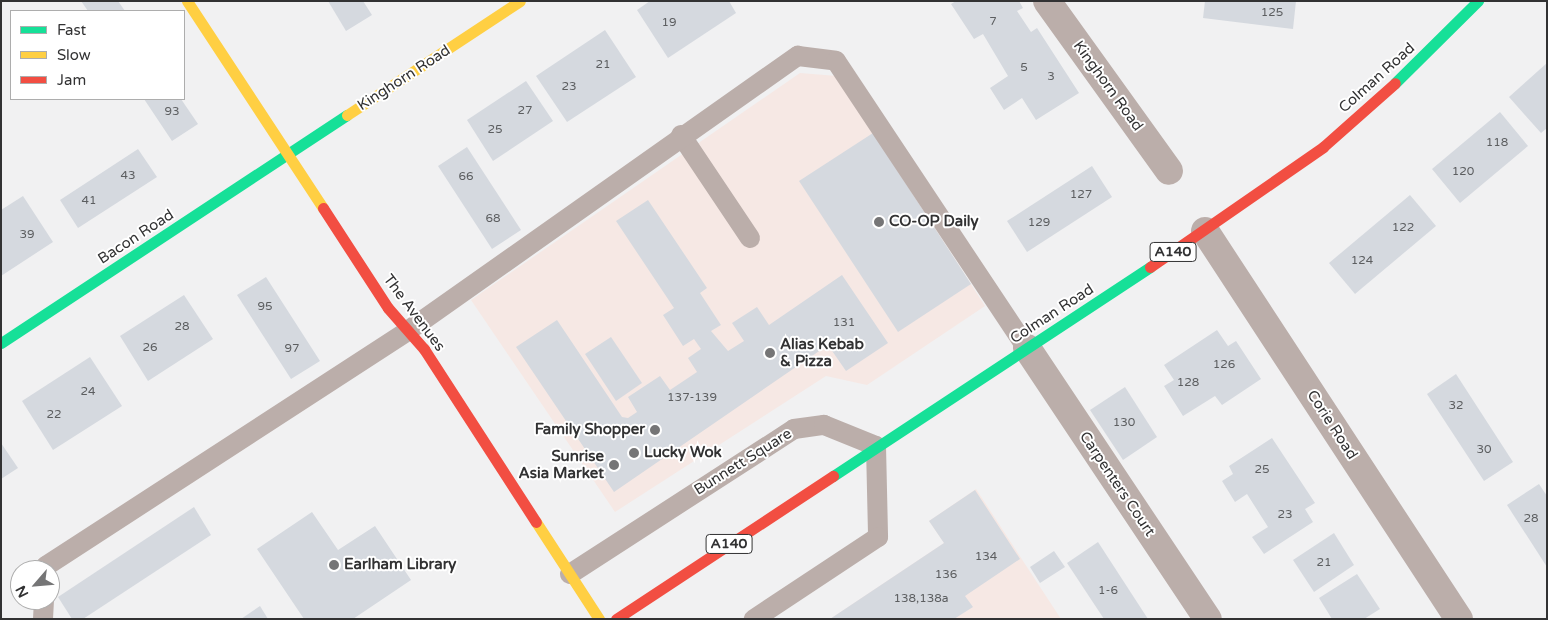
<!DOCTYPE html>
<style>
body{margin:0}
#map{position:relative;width:1548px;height:620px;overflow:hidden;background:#f1f1f2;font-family:"Varela Round",sans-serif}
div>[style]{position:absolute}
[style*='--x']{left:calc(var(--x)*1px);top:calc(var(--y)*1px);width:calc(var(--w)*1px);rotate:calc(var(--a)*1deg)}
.commercial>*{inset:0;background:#f6e8e4}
.building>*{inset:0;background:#d5d9df}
.lane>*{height:20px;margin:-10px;padding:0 10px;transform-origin:10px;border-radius:10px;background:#bbaeaa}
.street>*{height:28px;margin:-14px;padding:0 14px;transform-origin:14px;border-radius:14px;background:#bbaeaa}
.fast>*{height:11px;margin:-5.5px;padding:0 5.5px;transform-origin:5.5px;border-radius:5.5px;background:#16e098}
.slow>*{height:11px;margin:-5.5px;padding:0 5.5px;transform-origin:5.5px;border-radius:5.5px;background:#ffcf43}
.jam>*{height:11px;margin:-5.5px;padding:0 5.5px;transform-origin:5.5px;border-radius:5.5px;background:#f24e42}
.dots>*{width:14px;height:14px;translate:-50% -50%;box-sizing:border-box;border:2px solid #fff;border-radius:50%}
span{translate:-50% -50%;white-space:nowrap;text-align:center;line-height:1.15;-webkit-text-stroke:4px #fff;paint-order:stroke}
.number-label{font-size:12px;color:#5c5e60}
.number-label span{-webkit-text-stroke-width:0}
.shield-label span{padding:1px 4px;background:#fff;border:1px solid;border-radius:4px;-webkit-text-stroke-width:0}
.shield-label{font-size:14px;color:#323233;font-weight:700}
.street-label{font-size:15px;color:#323233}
.poi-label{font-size:15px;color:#323233;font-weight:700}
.left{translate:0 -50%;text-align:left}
.right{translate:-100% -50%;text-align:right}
.frame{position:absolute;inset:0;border:2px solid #323233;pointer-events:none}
.legend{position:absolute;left:10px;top:10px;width:175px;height:90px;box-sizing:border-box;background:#fff;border:1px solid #adadad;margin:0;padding:6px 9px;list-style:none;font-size:15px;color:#323233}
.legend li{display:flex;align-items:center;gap:10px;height:25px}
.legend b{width:25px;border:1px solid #adadad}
.north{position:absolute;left:10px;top:560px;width:50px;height:50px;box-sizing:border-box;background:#fff;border:1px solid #adadad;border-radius:50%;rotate:243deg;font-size:14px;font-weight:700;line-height:20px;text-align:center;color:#323233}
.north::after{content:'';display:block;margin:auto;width:18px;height:22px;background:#757576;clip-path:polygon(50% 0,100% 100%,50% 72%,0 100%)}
</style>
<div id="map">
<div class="commercial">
<i style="clip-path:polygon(800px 73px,837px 76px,985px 306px,867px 385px,826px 376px,615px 512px,471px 300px)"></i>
<i style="clip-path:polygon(976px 489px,1061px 619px,830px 619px,944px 543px,929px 521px)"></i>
</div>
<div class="building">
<i style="clip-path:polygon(81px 1px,118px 1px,125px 11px,88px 11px)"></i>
<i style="clip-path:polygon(328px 1px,363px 1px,372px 15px,346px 31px)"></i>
<i style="clip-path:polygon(650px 1px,729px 1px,736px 13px,668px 58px,637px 10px)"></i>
<i style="clip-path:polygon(956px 1px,1019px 1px,1023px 8px,1017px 11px,1031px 32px,1037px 28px,1079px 93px,1036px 120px,1022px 98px,1004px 110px,990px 88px,1008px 76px,983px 34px,974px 39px,951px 4px)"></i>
<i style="clip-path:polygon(1205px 1px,1296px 1px,1293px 29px,1203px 18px)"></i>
<i style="clip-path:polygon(605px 30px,636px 77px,567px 122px,536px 76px)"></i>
<i style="clip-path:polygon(1547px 63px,1547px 128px,1541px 133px,1509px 97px)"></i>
<i style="clip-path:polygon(526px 81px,553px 121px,493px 161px,467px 120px)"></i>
<i style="clip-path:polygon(144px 99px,181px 99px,198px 124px,172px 141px)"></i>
<i style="clip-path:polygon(1500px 112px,1528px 146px,1460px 203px,1432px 169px)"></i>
<i style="clip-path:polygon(873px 133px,971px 284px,898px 332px,799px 181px)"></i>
<i style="clip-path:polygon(467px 147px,521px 230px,492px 249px,438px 166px)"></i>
<i style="clip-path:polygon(138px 149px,157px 177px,78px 228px,60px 200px)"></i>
<i style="clip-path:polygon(1092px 166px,1112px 197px,1027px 252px,1007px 221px)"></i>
<i style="clip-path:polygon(1410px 195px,1436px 226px,1355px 294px,1329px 263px)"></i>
<i style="clip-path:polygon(23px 196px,53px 242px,1px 276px,1px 210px)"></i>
<i style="clip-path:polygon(648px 200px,707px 288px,700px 293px,721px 325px,711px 331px,728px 351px,744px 341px,732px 323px,757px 307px,769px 325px,842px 275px,888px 343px,846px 371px,828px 345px,614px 492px,516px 347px,557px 320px,622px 417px,628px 418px,637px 412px,628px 397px,660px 376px,670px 390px,697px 372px,688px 358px,701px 349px,694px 339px,683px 346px,663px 315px,674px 308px,616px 221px)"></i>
<i style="clip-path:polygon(266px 277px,320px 361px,291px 379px,237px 295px)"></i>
<i style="clip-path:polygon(184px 295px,213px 339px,148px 381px,120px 336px)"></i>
<i style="clip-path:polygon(1217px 330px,1228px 346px,1236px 341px,1261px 379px,1222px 405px,1215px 396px,1183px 416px,1164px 386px,1174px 380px,1164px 365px)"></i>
<i style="clip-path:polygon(611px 337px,642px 383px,616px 401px,585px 354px)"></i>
<i style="clip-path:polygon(90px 357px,122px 406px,53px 450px,22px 401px)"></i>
<i style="clip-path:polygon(1456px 374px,1513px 462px,1484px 481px,1427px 394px)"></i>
<i style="clip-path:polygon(1125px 387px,1157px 437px,1123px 460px,1090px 410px)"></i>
<i style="clip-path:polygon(1272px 438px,1315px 503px,1305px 509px,1313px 522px,1264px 554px,1252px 537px,1268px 527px,1247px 494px,1235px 502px,1222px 481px,1233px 474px,1229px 466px)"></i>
<i style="clip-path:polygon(1px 443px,18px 468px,1px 479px)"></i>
<i style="clip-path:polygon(1539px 484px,1547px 496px,1547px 567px,1507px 505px)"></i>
<i style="clip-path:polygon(975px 490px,1020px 559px,965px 596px,973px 607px,954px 619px,830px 619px,944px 543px,929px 521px)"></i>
<i style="clip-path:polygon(194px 507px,211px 535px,83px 619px,72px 619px,58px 597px)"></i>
<i style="clip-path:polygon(312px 512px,338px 550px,375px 526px,411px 580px,353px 619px,304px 619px,257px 549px)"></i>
<i style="clip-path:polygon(1334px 533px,1354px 565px,1314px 592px,1293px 560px)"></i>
<i style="clip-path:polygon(1098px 542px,1148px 619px,1104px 619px,1067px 563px)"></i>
<i style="clip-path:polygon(1054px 551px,1065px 567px,1040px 583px,1030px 567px)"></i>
<i style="clip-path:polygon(1357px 574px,1380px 609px,1364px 619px,1332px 619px,1319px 598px)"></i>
<i style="clip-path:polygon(260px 606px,268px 619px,241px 619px)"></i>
</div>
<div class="lane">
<i style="--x:681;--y:135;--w:124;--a:56.2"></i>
<i style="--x:46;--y:570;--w:4;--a:-90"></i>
<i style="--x:46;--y:566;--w:433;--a:-33"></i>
<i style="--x:409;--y:330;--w:476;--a:-35.2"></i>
<i style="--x:798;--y:56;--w:38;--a:7"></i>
<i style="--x:836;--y:61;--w:345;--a:56.4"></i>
<i style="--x:570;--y:574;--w:267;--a:-32.9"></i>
<i style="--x:794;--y:429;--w:30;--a:-8"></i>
<i style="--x:824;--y:425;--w:56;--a:22"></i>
<i style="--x:876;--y:446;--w:91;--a:88.7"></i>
<i style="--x:878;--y:537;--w:149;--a:146.5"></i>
<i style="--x:43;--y:619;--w:19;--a:-87"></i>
</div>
<div class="street">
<i style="--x:1047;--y:1;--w:209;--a:54.3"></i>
<i style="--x:1205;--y:231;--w:464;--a:56.8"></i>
<i style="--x:1027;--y:348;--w:326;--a:56.3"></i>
</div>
<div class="fast">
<i style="--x:1395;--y:83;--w:117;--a:-44.7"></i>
<i style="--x:1;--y:343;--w:414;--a:-33.4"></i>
<i style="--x:833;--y:476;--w:380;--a:-33.4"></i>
</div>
<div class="slow">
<i style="--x:187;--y:1;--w:248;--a:56.7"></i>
<i style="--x:347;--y:115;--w:207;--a:-33.4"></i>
<i style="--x:536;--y:522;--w:116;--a:57"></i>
</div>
<div class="jam">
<i style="--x:323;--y:208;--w:119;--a:57"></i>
<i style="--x:388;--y:308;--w:55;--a:48.7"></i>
<i style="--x:424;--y:349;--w:206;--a:57.1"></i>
<i style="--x:1150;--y:267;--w:211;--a:-34.7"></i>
<i style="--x:1323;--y:147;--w:96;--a:-41.6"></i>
<i style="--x:616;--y:619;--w:260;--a:-33.4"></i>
</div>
<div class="dots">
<i style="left:879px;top:222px;background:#757576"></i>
<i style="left:770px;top:353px;background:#757576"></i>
<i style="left:655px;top:430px;background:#757576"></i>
<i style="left:634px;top:453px;background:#757576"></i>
<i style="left:614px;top:465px;background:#757576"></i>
<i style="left:334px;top:565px;background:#757576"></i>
</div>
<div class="number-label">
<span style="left:1272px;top:13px">125</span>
<span style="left:993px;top:22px">7</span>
<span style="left:669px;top:23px">19</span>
<span style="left:603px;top:65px">21</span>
<span style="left:1024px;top:68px">5</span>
<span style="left:1051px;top:77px">3</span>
<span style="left:569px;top:87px">23</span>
<span style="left:525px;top:111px">27</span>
<span style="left:172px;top:112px">93</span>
<span style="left:495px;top:130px">25</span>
<span style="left:1497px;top:143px">118</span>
<span style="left:1463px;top:172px">120</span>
<span style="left:128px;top:176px">43</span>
<span style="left:466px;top:177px">66</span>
<span style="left:1081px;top:195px">127</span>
<span style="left:89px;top:201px">41</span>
<span style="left:493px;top:219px">68</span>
<span style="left:1039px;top:223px">129</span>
<span style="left:1403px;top:228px">122</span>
<span style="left:27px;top:235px">39</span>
<span style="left:1362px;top:261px">124</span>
<span style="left:265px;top:307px">95</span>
<span style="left:844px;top:323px">131</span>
<span style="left:182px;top:327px">28</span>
<span style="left:150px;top:348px">26</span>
<span style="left:292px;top:349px">97</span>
<span style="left:1224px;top:365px">126</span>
<span style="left:1188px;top:383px">128</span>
<span style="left:88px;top:392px">24</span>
<span style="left:692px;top:398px">137-139</span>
<span style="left:1456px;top:406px">32</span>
<span style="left:54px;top:415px">22</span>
<span style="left:1124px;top:423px">130</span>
<span style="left:1484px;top:450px">30</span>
<span style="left:1262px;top:470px">25</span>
<span style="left:1285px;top:515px">23</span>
<span style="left:1531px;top:519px">28</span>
<span style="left:986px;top:557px">134</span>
<span style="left:1324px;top:563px">21</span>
<span style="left:946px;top:575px">136</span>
<span style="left:1108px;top:591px">1-6</span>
<span style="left:921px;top:599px">138,138a</span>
</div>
<div class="shield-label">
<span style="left:1173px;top:252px">A140</span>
<span style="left:729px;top:544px">A140</span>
</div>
<div class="street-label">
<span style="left:404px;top:78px;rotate:-33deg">Kinghorn Road</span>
<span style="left:1377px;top:78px;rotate:-42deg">Colman Road</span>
<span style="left:1108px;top:86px;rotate:54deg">Kinghorn Road</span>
<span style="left:136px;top:237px;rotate:-33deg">Bacon Road</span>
<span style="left:414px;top:313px;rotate:53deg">The Avenues</span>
<span style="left:1052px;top:314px;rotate:-33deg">Colman Road</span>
<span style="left:1332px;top:425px;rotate:57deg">Corie Road</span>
<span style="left:743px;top:462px;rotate:-32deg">Bunnett Square</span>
<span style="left:1117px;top:484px;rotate:56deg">Carpenters Court</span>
</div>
<div class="poi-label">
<span class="left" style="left:889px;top:222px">CO-OP Daily</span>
<span class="left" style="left:780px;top:353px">Alias Kebab<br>&amp; Pizza</span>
<span class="right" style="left:645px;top:430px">Family Shopper</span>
<span class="left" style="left:644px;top:453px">Lucky Wok</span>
<span class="right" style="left:604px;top:465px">Sunrise<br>Asia Market</span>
<span class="left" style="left:344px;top:565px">Earlham Library</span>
</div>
<div class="frame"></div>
<ul class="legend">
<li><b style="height:6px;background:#16e098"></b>Fast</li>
<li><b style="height:6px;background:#ffcf43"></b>Slow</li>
<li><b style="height:6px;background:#f24e42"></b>Jam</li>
</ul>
<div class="north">N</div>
</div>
